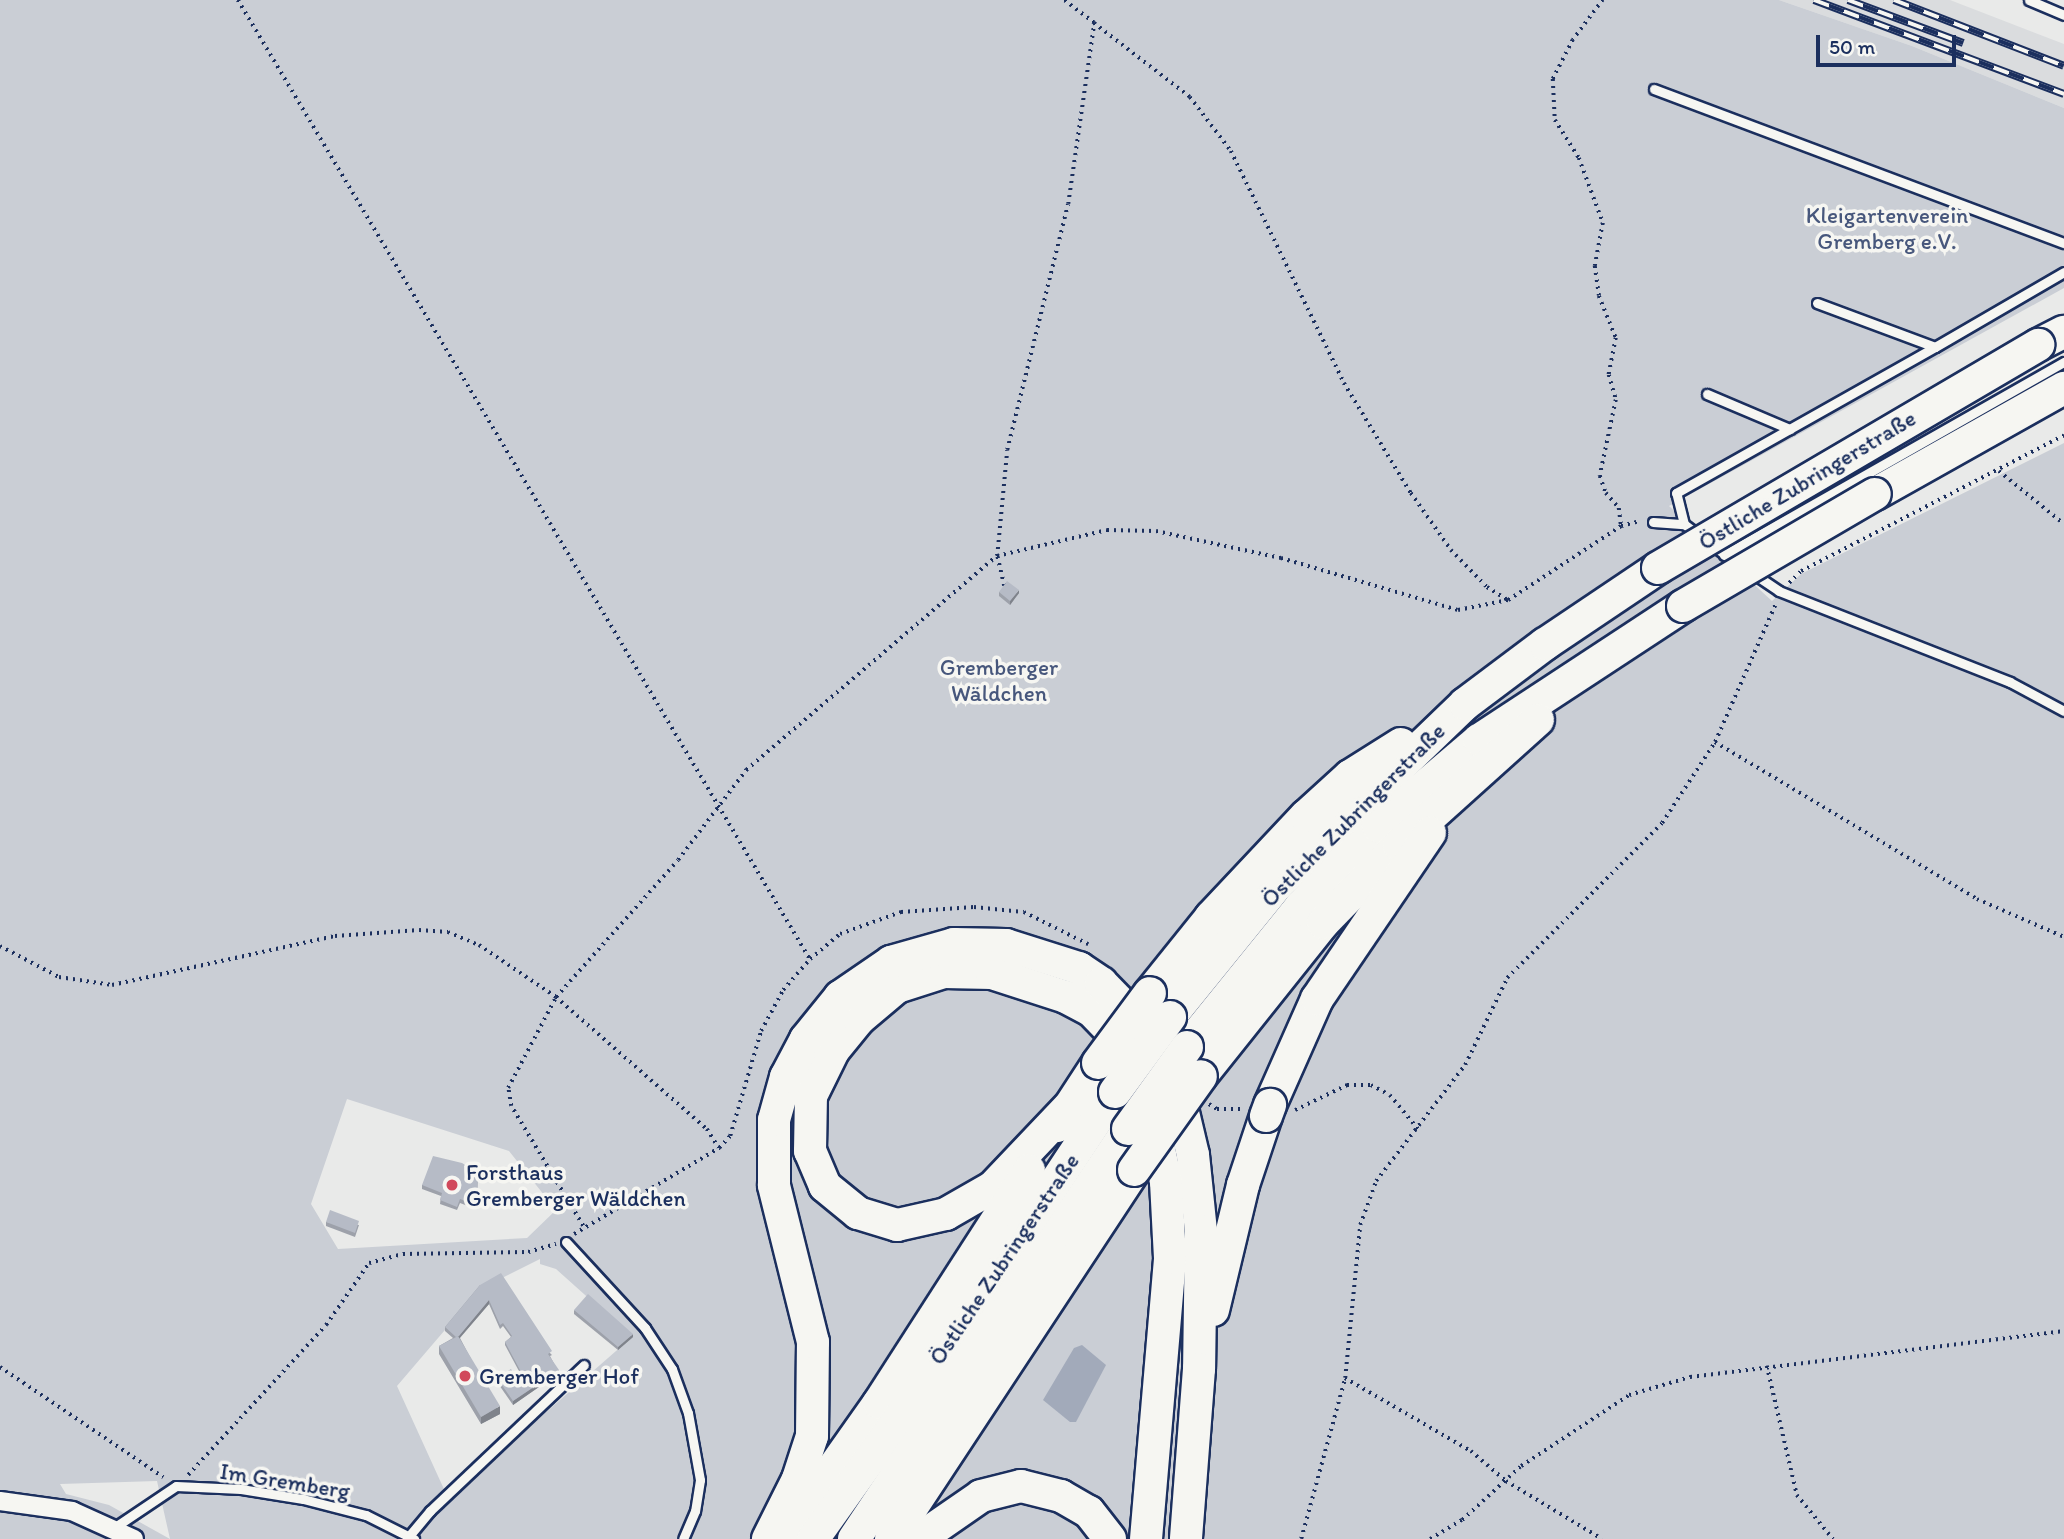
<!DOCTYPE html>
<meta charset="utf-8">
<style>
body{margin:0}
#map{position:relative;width:2064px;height:1539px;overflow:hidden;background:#e9eae9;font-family:Itim,sans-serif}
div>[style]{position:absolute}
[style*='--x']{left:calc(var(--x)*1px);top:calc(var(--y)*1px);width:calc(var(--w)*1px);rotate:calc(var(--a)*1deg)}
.built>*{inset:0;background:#dadcde}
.green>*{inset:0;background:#caced5}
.water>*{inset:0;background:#a2aaba}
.path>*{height:3.5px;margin-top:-1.75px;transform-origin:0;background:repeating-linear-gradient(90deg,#1b2f5e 0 2px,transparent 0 7px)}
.roads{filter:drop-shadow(2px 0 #1b2f5e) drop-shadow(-2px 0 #1b2f5e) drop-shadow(0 2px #1b2f5e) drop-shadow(0 -2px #1b2f5e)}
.service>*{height:9px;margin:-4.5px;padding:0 4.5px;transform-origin:4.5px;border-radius:4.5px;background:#f6f6f2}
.minor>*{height:18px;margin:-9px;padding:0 9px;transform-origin:9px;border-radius:9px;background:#f6f6f2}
.motorway>*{height:32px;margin:-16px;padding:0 16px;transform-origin:16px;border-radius:16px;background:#f6f6f2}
.rail>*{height:8px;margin-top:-4px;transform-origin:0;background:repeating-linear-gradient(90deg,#f6f6f2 0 16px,#1b2f5e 0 32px);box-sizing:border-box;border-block:2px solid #1b2f5e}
.bridges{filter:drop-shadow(2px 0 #1b2f5e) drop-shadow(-2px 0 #1b2f5e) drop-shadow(0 2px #1b2f5e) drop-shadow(0 -2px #1b2f5e)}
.motorway-bridge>*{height:32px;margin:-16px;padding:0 16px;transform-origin:16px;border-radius:16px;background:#f6f6f2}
.wall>*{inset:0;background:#9da1aa}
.shaded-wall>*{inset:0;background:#7f838b}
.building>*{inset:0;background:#b6bbc6}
.dots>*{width:19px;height:19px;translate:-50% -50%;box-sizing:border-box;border:4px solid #f6f6f2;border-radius:50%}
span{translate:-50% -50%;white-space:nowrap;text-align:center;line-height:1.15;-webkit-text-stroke:7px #f6f6f2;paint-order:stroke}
.park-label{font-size:23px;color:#47577c}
.street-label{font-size:23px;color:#1b2f5e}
.poi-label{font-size:23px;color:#1b2f5e}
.left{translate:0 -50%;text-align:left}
.scale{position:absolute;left:1816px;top:35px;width:140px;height:32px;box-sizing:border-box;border:4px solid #1b2f5e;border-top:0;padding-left:9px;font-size:21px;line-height:24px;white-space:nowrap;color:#1b2f5e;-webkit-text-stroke:5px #f6f6f2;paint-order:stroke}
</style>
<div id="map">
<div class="built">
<i style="clip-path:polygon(1779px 0,1950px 0,2064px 44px,2064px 108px,1912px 46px)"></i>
</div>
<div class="green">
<i style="clip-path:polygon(evenodd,0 0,1779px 0,1912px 46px,2064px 108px,2064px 288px,1669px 506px,1772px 601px,1801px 574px,2064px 443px,2064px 1539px,0 1539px,0 0,347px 1099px,509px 1151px,556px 1210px,527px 1238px,338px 1249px,311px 1204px,347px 1099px,0 0,540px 1259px,540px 1264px,556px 1269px,632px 1337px,448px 1498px,397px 1386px,480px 1289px,540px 1259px,0 0,157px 1481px,170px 1539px,109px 1505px,66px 1494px,60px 1484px,157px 1481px)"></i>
</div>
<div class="water">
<i style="clip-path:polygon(1082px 1345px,1106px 1365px,1076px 1422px,1070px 1422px,1043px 1400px,1074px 1348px)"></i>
</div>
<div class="path">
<i style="--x:238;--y:0;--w:1117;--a:59.19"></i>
<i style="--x:1603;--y:0;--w:50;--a:126.9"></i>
<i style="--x:1573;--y:40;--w:44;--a:117.1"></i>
<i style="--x:1553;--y:79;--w:41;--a:87.2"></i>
<i style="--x:1555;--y:120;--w:45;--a:57.7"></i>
<i style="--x:1579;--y:158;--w:69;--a:69.7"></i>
<i style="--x:1603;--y:223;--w:44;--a:100.5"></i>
<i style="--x:1595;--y:266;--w:30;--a:82"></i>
<i style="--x:1599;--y:296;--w:45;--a:68"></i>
<i style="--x:1616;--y:338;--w:38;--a:101"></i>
<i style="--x:1609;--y:375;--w:26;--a:74"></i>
<i style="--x:1616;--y:400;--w:78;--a:101.9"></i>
<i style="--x:1600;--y:476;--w:18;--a:71"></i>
<i style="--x:1606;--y:493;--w:20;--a:49"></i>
<i style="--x:1619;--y:508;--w:17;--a:83"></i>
<i style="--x:1094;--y:23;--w:121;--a:37.6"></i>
<i style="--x:1190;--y:97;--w:68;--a:52.8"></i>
<i style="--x:1231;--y:151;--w:258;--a:64"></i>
<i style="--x:1344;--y:383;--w:129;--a:58.7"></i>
<i style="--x:1411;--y:493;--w:70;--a:54.9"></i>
<i style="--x:1451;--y:550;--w:52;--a:45.8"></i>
<i style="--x:1487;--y:587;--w:25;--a:32"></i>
<i style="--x:1999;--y:471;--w:84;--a:39.2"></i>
<i style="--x:1789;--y:583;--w:17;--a:-45"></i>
<i style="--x:1801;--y:571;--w:296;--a:-27.3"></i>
<i style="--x:1004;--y:586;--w:31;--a:-103"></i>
<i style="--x:997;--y:556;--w:106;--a:-84.6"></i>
<i style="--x:1007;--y:450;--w:253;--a:-76.1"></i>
<i style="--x:1068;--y:204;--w:183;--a:-81.8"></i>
<i style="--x:1094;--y:23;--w:38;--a:-143"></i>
<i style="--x:1715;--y:742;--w:152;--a:-66.3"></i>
<i style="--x:0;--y:946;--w:67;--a:27.7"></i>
<i style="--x:59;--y:977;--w:54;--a:8.6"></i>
<i style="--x:112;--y:985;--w:228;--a:-12.4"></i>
<i style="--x:335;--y:936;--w:84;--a:-4.1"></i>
<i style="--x:419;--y:930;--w:29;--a:4"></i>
<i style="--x:448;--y:932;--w:34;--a:23"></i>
<i style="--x:479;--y:945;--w:93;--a:34"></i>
<i style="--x:556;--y:997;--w:201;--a:41.2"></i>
<i style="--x:707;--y:1129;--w:22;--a:58"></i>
<i style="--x:1209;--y:1104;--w:9;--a:32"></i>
<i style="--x:1217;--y:1109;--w:25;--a:0"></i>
<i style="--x:1295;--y:1110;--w:58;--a:-25.7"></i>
<i style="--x:1347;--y:1085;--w:24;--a:0"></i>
<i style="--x:1371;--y:1085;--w:21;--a:28"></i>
<i style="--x:1390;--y:1095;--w:45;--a:50.4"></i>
<i style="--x:583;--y:1226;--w:140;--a:-121"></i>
<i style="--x:511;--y:1106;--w:18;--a:-99"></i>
<i style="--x:508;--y:1088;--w:103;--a:-62.2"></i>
<i style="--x:556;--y:997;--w:183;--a:-48.3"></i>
<i style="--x:678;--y:860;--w:113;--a:-52.9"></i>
<i style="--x:746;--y:770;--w:330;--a:-40.5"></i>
<i style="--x:997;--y:556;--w:113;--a:-13.3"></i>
<i style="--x:1107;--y:530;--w:49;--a:1.2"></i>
<i style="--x:1156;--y:531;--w:128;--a:12.2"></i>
<i style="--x:1281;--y:558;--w:184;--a:16.4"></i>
<i style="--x:1458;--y:610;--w:51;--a:-11.3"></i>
<i style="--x:1508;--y:600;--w:135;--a:-33.2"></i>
<i style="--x:1621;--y:526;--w:20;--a:-15"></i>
<i style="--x:574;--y:1234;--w:169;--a:-30.7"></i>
<i style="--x:719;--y:1148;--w:16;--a:-47"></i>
<i style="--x:730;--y:1136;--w:109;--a:-73.6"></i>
<i style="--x:761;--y:1031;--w:47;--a:-61.8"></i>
<i style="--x:783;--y:990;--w:41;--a:-48.9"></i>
<i style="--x:810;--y:959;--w:39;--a:-40"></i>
<i style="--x:840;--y:934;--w:65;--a:-19.8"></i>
<i style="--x:901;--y:912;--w:73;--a:-3.9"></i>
<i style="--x:974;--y:907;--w:50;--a:5.7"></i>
<i style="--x:1024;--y:912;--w:72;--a:26.6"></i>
<i style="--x:1767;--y:1366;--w:132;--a:76.9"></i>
<i style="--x:1797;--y:1495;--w:57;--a:50.7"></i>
<i style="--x:0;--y:1367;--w:197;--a:34"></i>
<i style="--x:1345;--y:1378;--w:146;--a:30.1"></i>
<i style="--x:1471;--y:1451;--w:46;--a:40.6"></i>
<i style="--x:1506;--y:1481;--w:112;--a:31.1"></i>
<i style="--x:188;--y:1475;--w:204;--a:-47.4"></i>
<i style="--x:326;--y:1325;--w:75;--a:-55.3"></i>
<i style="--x:369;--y:1263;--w:35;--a:-15"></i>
<i style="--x:403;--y:1254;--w:125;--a:-0.9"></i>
<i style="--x:528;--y:1252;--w:29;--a:-16"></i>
<i style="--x:1301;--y:1539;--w:167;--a:-74.7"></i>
<i style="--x:1345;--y:1378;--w:154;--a:-84.4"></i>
<i style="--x:1360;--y:1225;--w:47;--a:-70"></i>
<i style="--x:1376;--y:1181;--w:146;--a:-52.5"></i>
<i style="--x:1465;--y:1065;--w:97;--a:-64.2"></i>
<i style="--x:1507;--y:978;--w:219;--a:-45"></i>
<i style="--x:1662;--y:823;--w:97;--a:-56.8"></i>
<i style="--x:1715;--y:742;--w:305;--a:30.9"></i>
<i style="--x:1977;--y:899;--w:95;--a:23.6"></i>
<i style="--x:1430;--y:1539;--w:37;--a:-31"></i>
<i style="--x:1462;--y:1520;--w:80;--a:-42.5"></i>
<i style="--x:1521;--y:1466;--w:129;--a:-33.3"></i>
<i style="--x:1629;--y:1395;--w:64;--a:-16.4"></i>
<i style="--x:1690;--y:1377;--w:377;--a:-7"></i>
</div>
<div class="roads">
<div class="service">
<i style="--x:2029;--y:0;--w:38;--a:23"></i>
<i style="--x:1654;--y:89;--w:438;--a:20.6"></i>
<i style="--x:1817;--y:303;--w:126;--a:20.4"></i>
<i style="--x:1935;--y:347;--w:149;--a:-30.2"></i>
<i style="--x:1707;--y:394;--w:90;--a:22.9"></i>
<i style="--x:1653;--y:522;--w:31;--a:4"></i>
<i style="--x:1684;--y:524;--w:20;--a:37"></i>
<i style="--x:1684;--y:524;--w:32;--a:-104"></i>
<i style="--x:1676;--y:493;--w:297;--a:-29.4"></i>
<i style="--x:1711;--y:544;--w:35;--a:37"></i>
<i style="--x:1724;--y:555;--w:391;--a:-29.6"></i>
<i style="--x:1751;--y:572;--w:34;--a:34"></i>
<i style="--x:1779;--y:591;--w:248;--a:21.5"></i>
<i style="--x:2010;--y:682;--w:61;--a:28.2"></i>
<i style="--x:566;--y:1242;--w:117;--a:47.4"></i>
<i style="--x:645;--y:1328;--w:49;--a:56.6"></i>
<i style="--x:672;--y:1369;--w:47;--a:70"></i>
<i style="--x:688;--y:1413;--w:68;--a:79.8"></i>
<i style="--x:700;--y:1480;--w:31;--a:99"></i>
<i style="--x:695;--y:1511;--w:30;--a:113"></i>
<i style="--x:115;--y:1527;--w:73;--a:-33.9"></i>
<i style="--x:176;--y:1486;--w:65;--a:2.6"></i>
<i style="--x:241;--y:1489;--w:63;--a:9.2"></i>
<i style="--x:303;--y:1499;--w:65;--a:14.3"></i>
<i style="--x:366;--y:1515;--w:54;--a:26.6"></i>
<i style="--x:409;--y:1536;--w:33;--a:-50"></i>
<i style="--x:430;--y:1511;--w:212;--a:-43.5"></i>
</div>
<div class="minor">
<i style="--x:0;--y:1501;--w:73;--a:7.9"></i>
<i style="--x:72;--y:1511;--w:68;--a:24.3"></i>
</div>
<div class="motorway">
<i style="--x:2038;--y:345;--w:29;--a:-27"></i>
<i style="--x:1875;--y:494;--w:217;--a:-29.3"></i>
<i style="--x:1150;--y:993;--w:97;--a:-51.2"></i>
<i style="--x:1211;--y:917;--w:139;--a:-46.8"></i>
<i style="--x:1306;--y:816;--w:59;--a:-42.3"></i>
<i style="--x:1350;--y:776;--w:60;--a:-32.1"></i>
<i style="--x:1170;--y:1017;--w:170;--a:-51"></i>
<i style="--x:1277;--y:885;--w:261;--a:-43.9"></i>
<i style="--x:1465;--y:704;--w:100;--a:-36.9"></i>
<i style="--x:1545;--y:644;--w:136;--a:-33.9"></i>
<i style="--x:1187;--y:1047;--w:181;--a:-51"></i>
<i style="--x:1301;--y:906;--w:111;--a:-46.1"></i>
<i style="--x:1378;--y:826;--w:133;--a:-40.4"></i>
<i style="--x:1479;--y:740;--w:244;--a:-33.3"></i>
<i style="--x:1201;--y:1076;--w:196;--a:-51.4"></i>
<i style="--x:1323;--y:923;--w:109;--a:-45.7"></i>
<i style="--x:1399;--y:845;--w:187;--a:-42"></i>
<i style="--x:1176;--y:1083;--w:74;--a:76.7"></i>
<i style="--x:1193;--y:1155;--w:76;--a:84"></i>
<i style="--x:1201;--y:1231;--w:138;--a:90.8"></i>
<i style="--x:1199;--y:1369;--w:170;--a:94.4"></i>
<i style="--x:1270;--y:1105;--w:116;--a:-66.1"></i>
<i style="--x:1317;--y:999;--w:201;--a:-55.8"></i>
<i style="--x:1068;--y:1108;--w:109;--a:133.5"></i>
<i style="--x:993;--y:1187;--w:54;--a:150.1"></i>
<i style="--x:946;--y:1214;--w:50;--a:167.3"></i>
<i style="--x:897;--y:1225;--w:41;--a:-162.9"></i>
<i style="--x:858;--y:1213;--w:43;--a:-140.7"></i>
<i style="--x:825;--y:1186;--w:38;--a:-113"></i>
<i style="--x:810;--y:1151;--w:55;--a:-89"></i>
<i style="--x:811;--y:1096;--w:50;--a:-63.9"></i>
<i style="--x:833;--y:1051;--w:41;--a:-50.9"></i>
<i style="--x:859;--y:1019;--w:50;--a:-40.1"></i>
<i style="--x:897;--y:987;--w:49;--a:-17.7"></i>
<i style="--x:944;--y:972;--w:48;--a:1.2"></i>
<i style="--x:992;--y:973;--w:78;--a:18"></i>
<i style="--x:1066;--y:997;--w:30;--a:28"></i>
<i style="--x:1092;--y:1011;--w:45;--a:45.9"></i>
<i style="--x:1123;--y:1043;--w:16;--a:68"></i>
<i style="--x:1057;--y:1126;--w:75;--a:-56.9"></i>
<i style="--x:1213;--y:1310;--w:129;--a:-76.5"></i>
<i style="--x:1243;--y:1185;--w:73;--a:-71.6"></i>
<i style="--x:790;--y:1529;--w:154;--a:-54.8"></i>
<i style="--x:879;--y:1403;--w:277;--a:-57.2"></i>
<i style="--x:768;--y:1539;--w:67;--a:-63.4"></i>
<i style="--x:798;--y:1479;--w:45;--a:-72"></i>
<i style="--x:812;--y:1436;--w:94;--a:-89.4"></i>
<i style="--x:813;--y:1342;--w:162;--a:-104"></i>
<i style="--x:774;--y:1185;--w:65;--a:-90"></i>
<i style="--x:774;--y:1120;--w:45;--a:-74.4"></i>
<i style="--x:786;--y:1077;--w:43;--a:-62.2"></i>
<i style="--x:806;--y:1039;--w:54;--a:-51"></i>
<i style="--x:840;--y:997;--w:62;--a:-34.5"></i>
<i style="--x:891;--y:962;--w:66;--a:-15.9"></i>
<i style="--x:954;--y:944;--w:52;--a:1.1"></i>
<i style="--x:1006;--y:945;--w:77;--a:17.5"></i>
<i style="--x:1079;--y:968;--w:27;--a:34"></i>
<i style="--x:1101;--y:983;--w:71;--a:45.6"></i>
<i style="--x:813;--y:1539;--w:150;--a:-54.5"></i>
<i style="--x:900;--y:1417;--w:390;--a:-56.5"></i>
<i style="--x:854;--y:1539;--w:493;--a:-56.2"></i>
<i style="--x:891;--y:1539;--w:442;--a:-56.6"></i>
<i style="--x:919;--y:1539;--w:75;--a:-34.7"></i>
<i style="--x:981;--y:1496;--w:41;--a:-14"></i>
<i style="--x:1021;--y:1486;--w:41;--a:14"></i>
<i style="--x:1061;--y:1496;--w:32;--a:30"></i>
<i style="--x:1089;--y:1512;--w:34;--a:52"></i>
<i style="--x:1146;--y:1539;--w:282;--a:-85.1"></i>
<i style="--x:1170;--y:1258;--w:76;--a:-93"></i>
<i style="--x:1166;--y:1182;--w:67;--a:-102"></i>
</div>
</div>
<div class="rail">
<i style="--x:1814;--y:0;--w:267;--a:20.6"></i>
<i style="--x:1848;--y:0;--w:123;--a:20.5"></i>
<i style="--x:1894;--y:0;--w:182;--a:21.2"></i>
</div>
<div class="bridges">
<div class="motorway-bridge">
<i style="--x:1658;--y:568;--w:441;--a:-30.4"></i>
<i style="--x:1683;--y:606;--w:222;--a:-30.3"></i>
<i style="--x:1098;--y:1063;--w:87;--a:-53.4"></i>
<i style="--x:1115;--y:1092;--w:93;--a:-53.7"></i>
<i style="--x:1266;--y:1116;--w:12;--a:-70"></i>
<i style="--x:1128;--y:1129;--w:101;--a:-54.3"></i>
<i style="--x:1134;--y:1170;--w:115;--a:-54.5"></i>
</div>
</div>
<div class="wall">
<i style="clip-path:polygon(999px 592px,1019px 593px,1010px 605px,999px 596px)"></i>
<i style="clip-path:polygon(478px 1173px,477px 1200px,470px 1200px,468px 1206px,460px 1203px,457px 1210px,440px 1204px,441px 1196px,422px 1189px,422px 1185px)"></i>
<i style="clip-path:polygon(326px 1222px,359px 1225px,355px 1237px,326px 1226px)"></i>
<i style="clip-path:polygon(480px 1285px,552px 1355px,550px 1356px,559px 1373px,513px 1405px,497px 1382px,497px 1378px,515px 1376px,520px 1373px,505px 1345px,505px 1342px,511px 1337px,503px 1326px,500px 1329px,489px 1304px,460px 1338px,500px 1414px,481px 1424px,439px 1354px,439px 1346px,453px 1338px,445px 1331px,445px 1327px)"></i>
<i style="clip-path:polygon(574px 1310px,633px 1337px,618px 1350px,574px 1314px)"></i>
</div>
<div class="shaded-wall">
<i style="clip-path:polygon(1019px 590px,1019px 593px,1010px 605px,1010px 601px)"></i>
<i style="clip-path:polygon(489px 1300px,489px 1304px,457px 1341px,457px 1338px)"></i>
<i style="clip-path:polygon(633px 1334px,633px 1337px,618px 1350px,618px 1347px)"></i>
<i style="clip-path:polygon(559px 1370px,559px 1373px,513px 1405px,513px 1401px)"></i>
<i style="clip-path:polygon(500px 1406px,500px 1414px,481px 1424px,481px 1417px)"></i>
</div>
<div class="building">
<i style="clip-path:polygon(1007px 581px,1019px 590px,1010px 601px,999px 592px)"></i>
<i style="clip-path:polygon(433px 1156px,462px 1163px,478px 1173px,477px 1196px,470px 1196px,468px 1202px,460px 1199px,457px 1207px,440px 1200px,442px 1193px,422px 1185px)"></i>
<i style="clip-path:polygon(330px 1210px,359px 1221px,355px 1233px,326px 1222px)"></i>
<i style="clip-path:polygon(501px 1273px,552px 1351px,548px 1354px,559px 1370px,513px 1401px,497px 1378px,511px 1369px,515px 1376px,521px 1372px,505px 1342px,512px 1336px,503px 1323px,500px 1325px,489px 1300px,459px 1336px,456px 1337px,445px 1327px,480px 1285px)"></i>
<i style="clip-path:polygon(588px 1294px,633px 1334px,618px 1347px,574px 1310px)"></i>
<i style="clip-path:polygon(458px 1336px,500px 1406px,481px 1417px,439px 1346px)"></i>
</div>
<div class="dots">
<i style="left:452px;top:1185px;background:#d1495b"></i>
<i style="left:465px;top:1376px;background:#d1495b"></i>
</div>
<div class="park-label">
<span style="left:1887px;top:228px">Kleigartenverein<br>Gremberg e.V.</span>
<span style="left:999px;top:680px">Gremberger<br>Wäldchen</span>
</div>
<div class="street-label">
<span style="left:1807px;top:480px;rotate:-31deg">Östliche Zubringerstraße</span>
<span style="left:1353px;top:815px;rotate:-45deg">Östliche Zubringerstraße</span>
<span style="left:1004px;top:1259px;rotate:-56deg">Östliche Zubringerstraße</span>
<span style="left:285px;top:1481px;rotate:9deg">Im Gremberg</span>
</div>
<div class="poi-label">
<span class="left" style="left:466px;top:1185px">Forsthaus<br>Gremberger Wäldchen</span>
<span class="left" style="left:479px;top:1376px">Gremberger Hof</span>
</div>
<div class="scale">50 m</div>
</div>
